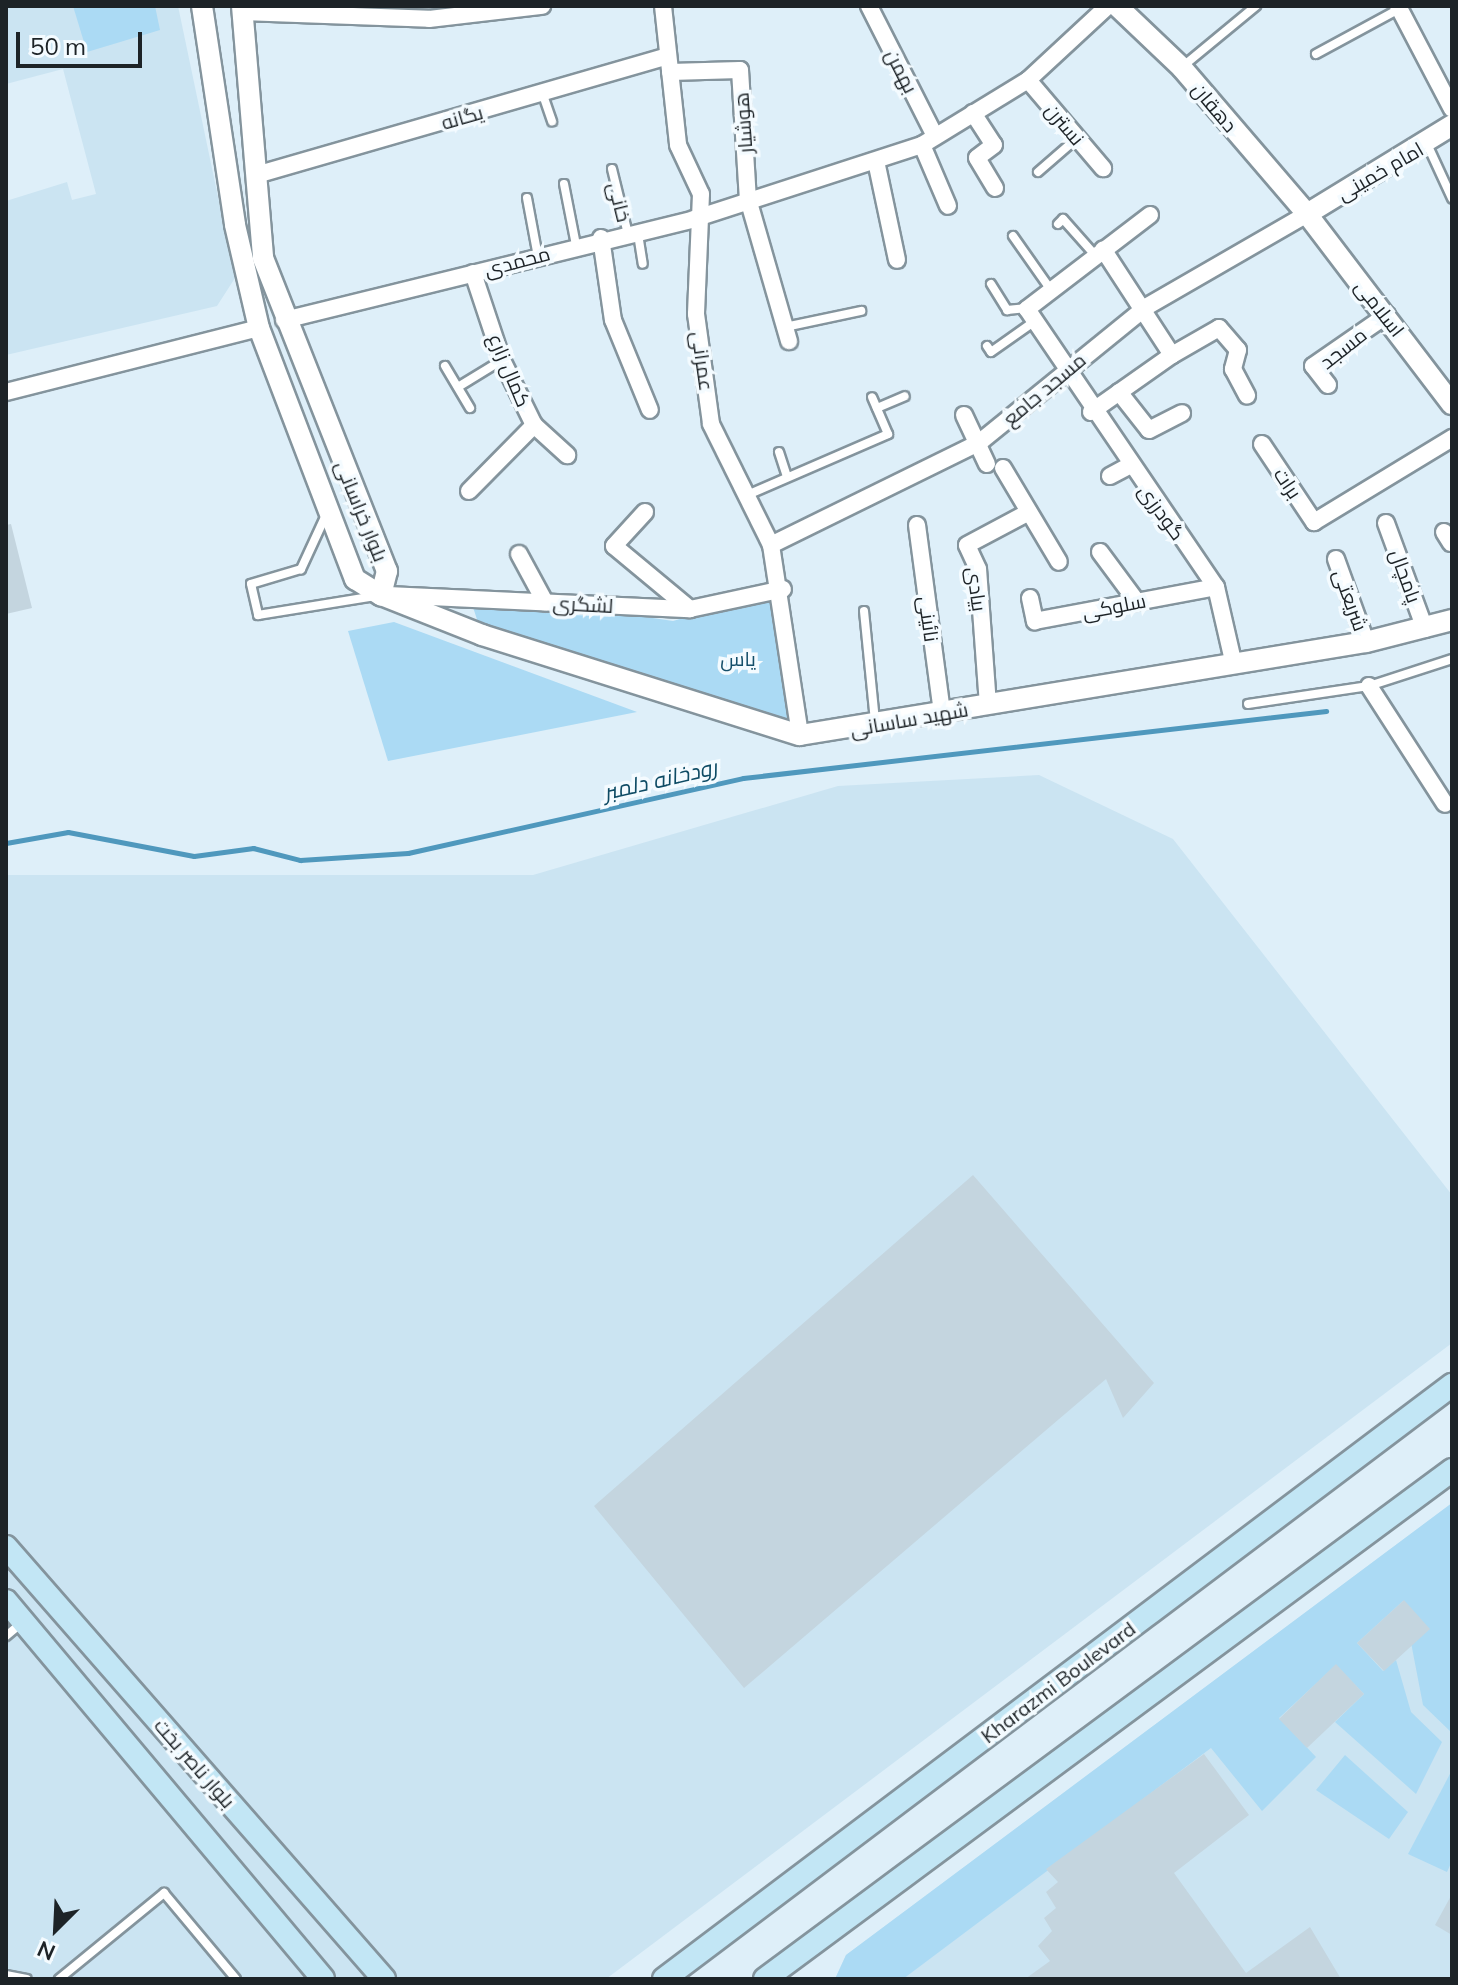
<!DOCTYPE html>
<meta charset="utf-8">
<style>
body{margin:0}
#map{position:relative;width:1458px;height:1985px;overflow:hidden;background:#deeff9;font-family:Mulish,Cairo,sans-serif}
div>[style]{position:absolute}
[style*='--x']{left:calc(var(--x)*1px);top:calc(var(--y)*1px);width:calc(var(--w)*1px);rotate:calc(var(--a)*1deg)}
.built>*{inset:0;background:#cbe4f2}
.green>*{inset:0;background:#abdaf4}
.stream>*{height:5px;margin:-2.5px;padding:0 2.5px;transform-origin:2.5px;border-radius:2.5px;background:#4f98bd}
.building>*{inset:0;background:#c4d5df}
.roads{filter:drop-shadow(2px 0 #84949d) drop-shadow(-2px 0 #84949d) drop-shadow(0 2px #84949d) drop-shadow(0 -2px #84949d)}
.service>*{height:8px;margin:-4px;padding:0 4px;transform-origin:4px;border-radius:4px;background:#fff}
.minor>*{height:16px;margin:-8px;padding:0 8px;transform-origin:8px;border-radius:8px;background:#fff}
.tertiary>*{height:20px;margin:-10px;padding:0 10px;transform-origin:10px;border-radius:10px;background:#fff}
.secondary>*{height:22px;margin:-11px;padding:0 11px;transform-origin:11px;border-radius:11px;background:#c2e6f5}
span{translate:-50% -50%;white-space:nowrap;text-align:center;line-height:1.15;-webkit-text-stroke:7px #f4fbff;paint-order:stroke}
.street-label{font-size:20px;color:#1d2327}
.park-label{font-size:20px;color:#154f6a}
.water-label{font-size:22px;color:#0e4b64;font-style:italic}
.frame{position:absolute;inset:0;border:8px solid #1d2327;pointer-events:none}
.north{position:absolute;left:16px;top:1889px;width:80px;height:80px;-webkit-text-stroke:6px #f4fbff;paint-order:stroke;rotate:204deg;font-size:22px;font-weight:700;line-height:32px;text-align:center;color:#1d2327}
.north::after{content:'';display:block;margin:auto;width:28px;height:36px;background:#1d2327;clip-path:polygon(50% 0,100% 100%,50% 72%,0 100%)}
.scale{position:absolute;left:16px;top:32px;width:126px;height:36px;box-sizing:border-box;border:4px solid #1d2327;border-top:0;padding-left:10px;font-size:24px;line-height:28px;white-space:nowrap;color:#1d2327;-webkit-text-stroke:6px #f4fbff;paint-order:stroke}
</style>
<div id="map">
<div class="built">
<i style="clip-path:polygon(6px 6px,178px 6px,235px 278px,217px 306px,6px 355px,6px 201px,67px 182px,72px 200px,96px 194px,63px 69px,6px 84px)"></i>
<i style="clip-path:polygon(1039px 775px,1173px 839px,1452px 1195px,1452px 1343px,606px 1979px,6px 1979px,6px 875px,533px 875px,838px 786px)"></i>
<i style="clip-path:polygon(1452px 1503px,1452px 1979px,835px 1979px,846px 1955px)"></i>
</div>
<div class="green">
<i style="clip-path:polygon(73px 6px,155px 6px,160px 30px,87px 52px)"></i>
<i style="clip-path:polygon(783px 589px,800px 735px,482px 635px,472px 604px,545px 602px,673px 621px)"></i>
<i style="clip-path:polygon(394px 622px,637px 712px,388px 761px,348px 631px)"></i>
<i style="clip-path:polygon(1452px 1503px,1452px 1733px,1423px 1705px,1403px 1601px,1357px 1643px,1383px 1671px,1396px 1660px,1411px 1712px,1442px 1742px,1416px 1794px,1335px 1722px,1364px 1694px,1336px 1665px,1279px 1718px,1316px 1757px,1262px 1811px,1211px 1748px,903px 1979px,835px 1979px,846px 1955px)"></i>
<i style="clip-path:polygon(1345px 1755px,1408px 1812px,1389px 1839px,1316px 1790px)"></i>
<i style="clip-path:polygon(1452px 1770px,1452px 1861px,1447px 1872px,1408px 1854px)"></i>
</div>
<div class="stream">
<i style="--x:6;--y:843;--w:63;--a:-10.1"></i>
<i style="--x:68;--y:832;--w:128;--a:10.8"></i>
<i style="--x:194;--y:856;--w:60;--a:-7.7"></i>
<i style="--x:253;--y:848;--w:49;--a:14.3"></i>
<i style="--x:300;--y:860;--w:108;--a:-3.7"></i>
<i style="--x:408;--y:853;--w:343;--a:-12.6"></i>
<i style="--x:743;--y:778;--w:587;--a:-6.56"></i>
</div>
<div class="building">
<i style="clip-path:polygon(11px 524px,32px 608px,6px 614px,6px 525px)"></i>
<i style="clip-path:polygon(973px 1175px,1154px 1383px,1123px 1418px,1106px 1379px,744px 1688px,594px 1506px)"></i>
<i style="clip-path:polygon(1404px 1600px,1430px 1629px,1384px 1671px,1357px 1643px)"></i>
<i style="clip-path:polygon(1336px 1664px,1364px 1694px,1307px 1748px,1279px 1719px)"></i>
<i style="clip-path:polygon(1204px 1754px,1249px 1815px,1174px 1873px,1246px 1973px,1310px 1927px,1341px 1979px,1025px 1979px,1050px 1961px,1038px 1946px,1052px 1931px,1044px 1918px,1056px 1908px,1046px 1892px,1058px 1882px,1046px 1869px)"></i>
<i style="clip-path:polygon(1452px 1894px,1452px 1935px,1435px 1925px)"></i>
</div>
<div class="roads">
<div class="service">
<i style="--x:1316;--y:54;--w:94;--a:-28.5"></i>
<i style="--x:1182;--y:67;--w:96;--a:-39.5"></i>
<i style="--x:543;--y:95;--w:28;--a:71"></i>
<i style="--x:1427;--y:144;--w:60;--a:65.2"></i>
<i style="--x:612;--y:169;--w:67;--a:76.2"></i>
<i style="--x:1038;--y:172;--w:50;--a:-41"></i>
<i style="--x:564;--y:184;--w:62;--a:78.9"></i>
<i style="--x:527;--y:198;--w:60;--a:79.4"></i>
<i style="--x:1058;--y:224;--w:7;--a:-45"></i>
<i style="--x:1063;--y:219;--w:48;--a:48.4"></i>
<i style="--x:638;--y:234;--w:30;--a:81"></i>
<i style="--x:1013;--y:236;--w:66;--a:54.9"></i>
<i style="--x:991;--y:284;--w:31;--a:58"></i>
<i style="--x:1007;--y:310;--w:20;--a:-6"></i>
<i style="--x:785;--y:327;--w:78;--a:-11.9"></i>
<i style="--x:987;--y:346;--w:7;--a:56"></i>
<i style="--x:991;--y:352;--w:54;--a:-35.2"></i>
<i style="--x:445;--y:366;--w:49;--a:59.2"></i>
<i style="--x:458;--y:387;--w:52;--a:-31.5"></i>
<i style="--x:877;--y:408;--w:30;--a:-23"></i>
<i style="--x:779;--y:452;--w:26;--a:72"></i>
<i style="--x:745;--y:496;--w:156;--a:-23.4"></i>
<i style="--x:888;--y:434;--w:40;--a:-113.4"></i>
<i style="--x:326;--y:515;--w:60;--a:114.8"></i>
<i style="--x:301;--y:569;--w:52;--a:163.3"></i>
<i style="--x:251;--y:584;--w:32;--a:77"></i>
<i style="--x:258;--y:615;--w:119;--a:-9.2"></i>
<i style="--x:864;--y:611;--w:112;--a:84.3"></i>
<i style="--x:1248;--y:704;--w:122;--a:-8.5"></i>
<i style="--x:1369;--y:686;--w:87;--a:-18"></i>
<i style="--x:6;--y:1636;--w:16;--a:-40"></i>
<i style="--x:6;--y:1975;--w:21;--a:11"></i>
<i style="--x:59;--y:1979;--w:136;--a:-39.3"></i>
<i style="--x:164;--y:1893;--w:112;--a:50.1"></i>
</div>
<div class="minor">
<i style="--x:663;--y:6;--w:140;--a:83.8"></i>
<i style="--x:678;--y:145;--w:54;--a:64.9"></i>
<i style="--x:701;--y:194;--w:120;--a:92.4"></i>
<i style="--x:696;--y:314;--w:111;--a:82.2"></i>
<i style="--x:711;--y:424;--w:135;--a:63.6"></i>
<i style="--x:771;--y:545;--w:192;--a:81.3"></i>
<i style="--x:869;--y:6;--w:146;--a:63.1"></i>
<i style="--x:1398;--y:6;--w:116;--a:62.3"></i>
<i style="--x:242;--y:12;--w:187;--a:2.1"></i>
<i style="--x:429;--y:19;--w:114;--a:-6.6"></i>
<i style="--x:670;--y:72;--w:70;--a:-1.6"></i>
<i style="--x:740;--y:70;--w:129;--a:86.5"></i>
<i style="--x:748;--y:199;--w:148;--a:73.9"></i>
<i style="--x:1028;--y:80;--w:116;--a:49.6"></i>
<i style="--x:973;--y:113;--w:38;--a:57"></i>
<i style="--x:994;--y:145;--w:21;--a:143"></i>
<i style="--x:977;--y:158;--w:35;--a:59"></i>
<i style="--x:922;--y:145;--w:66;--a:66.9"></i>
<i style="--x:876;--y:161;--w:101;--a:78"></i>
<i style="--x:256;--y:175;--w:428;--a:-16.1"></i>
<i style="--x:1150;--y:215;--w:155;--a:142.6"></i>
<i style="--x:1027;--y:309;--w:336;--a:55.8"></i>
<i style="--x:1216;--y:587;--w:80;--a:77"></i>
<i style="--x:601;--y:238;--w:83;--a:81.7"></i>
<i style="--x:613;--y:320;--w:97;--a:67.7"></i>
<i style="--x:473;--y:273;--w:92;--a:71.6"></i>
<i style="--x:502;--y:360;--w:72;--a:63.8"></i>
<i style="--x:534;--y:425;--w:45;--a:42.3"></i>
<i style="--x:284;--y:320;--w:422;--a:-13.8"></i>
<i style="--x:694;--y:219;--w:240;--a:-18"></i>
<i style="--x:922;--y:145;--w:124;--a:-31.5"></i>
<i style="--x:1028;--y:80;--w:109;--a:-42.8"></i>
<i style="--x:1172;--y:355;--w:54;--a:-29.9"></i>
<i style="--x:1219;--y:328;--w:29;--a:49"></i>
<i style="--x:1238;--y:350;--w:20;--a:105"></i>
<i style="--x:1233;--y:369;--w:30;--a:62"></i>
<i style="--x:1328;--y:385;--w:24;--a:-128"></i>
<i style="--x:1313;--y:366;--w:90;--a:-34.6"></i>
<i style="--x:6;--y:392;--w:261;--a:-14.2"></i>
<i style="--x:1119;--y:392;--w:48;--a:51.7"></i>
<i style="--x:1149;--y:430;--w:37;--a:-27"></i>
<i style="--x:1091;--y:412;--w:99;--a:-35.1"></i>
<i style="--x:1172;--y:355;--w:126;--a:-123.1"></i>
<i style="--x:964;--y:415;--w:54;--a:64.9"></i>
<i style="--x:1262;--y:444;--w:94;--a:56.3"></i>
<i style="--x:1314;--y:522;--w:162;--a:-31.3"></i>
<i style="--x:1003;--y:468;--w:109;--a:59.2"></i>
<i style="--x:1110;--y:476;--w:21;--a:-28"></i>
<i style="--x:469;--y:491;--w:93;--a:-45.4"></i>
<i style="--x:645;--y:512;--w:46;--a:132.4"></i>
<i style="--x:614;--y:546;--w:99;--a:39.7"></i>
<i style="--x:1386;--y:523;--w:113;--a:69.8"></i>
<i style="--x:917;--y:525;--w:190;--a:82.4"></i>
<i style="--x:1444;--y:532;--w:13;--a:58"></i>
<i style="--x:771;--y:545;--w:233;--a:-26.2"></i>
<i style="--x:980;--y:442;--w:214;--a:-39.1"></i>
<i style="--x:1146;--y:307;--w:186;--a:-30"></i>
<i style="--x:1100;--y:552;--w:62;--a:53.5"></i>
<i style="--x:519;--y:554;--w:55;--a:61.6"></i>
<i style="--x:1336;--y:559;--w:88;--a:70.1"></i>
<i style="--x:388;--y:595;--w:302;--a:2.7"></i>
<i style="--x:690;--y:609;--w:95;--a:-12.1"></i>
<i style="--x:1030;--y:598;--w:24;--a:78"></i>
<i style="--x:1035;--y:621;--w:184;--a:-10.6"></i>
<i style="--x:1369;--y:686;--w:140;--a:57.2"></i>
<i style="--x:988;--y:705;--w:136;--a:-94.2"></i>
<i style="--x:978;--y:569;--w:26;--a:-115"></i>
<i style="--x:967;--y:545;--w:70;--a:-28"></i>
</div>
<div class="tertiary">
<i style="--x:202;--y:6;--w:221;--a:81.4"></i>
<i style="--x:235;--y:225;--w:106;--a:76.9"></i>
<i style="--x:259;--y:328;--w:269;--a:69.1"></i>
<i style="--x:355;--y:579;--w:31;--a:32"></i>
<i style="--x:381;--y:595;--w:109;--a:21.6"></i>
<i style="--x:482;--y:635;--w:333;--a:17.5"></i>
<i style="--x:800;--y:735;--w:574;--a:-9.33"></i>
<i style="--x:1366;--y:642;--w:89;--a:-14.3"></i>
<i style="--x:242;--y:6;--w:253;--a:85.2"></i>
<i style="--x:263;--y:258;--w:337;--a:68.4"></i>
<i style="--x:387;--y:571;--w:25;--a:104"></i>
<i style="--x:1117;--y:6;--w:90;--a:43.6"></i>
<i style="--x:1182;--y:68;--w:192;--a:49.4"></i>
<i style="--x:1307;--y:214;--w:239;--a:52.7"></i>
<i style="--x:1307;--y:214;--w:170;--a:-31.5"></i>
</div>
<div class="secondary">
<i style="--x:6;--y:1547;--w:574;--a:48.81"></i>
<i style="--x:6;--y:1601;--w:493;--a:50"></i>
<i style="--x:664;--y:1979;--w:987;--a:-37.01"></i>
<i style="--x:765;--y:1979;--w:855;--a:-36.53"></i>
</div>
</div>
<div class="street-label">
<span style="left:902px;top:71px;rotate:63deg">بهمن</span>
<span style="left:1215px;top:107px;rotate:50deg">دهقان</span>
<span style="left:462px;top:117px;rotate:-16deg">یگانه</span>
<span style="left:743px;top:123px;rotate:-94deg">هوشیار</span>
<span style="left:1065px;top:124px;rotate:50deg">نسترن</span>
<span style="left:1380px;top:171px;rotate:-30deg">امام خمینی</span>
<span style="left:620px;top:202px;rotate:76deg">خانی</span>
<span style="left:517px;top:261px;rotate:-15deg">محمدی</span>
<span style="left:1380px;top:308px;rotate:52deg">اسلامی</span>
<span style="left:1343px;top:348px;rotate:-38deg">مسجد</span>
<span style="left:703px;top:361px;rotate:82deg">عمرانی</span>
<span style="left:510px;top:370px;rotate:67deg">کمال زارع</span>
<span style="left:1044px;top:389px;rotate:-40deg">مسجد جامع</span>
<span style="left:1288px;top:483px;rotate:56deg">برات</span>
<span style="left:362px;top:511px;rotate:68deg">بلوار خراسانی</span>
<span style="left:1162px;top:512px;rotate:54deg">گودرزی</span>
<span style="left:1406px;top:576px;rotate:70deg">پامچال</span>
<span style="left:977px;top:589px;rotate:82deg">بیادی</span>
<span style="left:1351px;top:600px;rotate:70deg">شریعتی</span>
<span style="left:583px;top:604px;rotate:3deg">لشگری</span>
<span style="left:1114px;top:606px;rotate:-11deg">سلوکی</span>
<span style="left:929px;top:619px;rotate:82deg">نائینی</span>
<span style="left:909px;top:719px;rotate:-10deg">شهید ساسانی</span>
<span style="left:1058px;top:1682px;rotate:-37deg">Kharazmi Boulevard</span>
<span style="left:195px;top:1763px;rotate:49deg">بلوار ناصر بخت</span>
</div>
<div class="park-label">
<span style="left:738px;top:658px">یاس</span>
</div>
<div class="water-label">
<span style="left:660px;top:780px;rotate:-13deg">رودخانه دلمبر</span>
</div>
<div class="frame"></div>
<div class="north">N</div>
<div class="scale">50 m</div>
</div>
